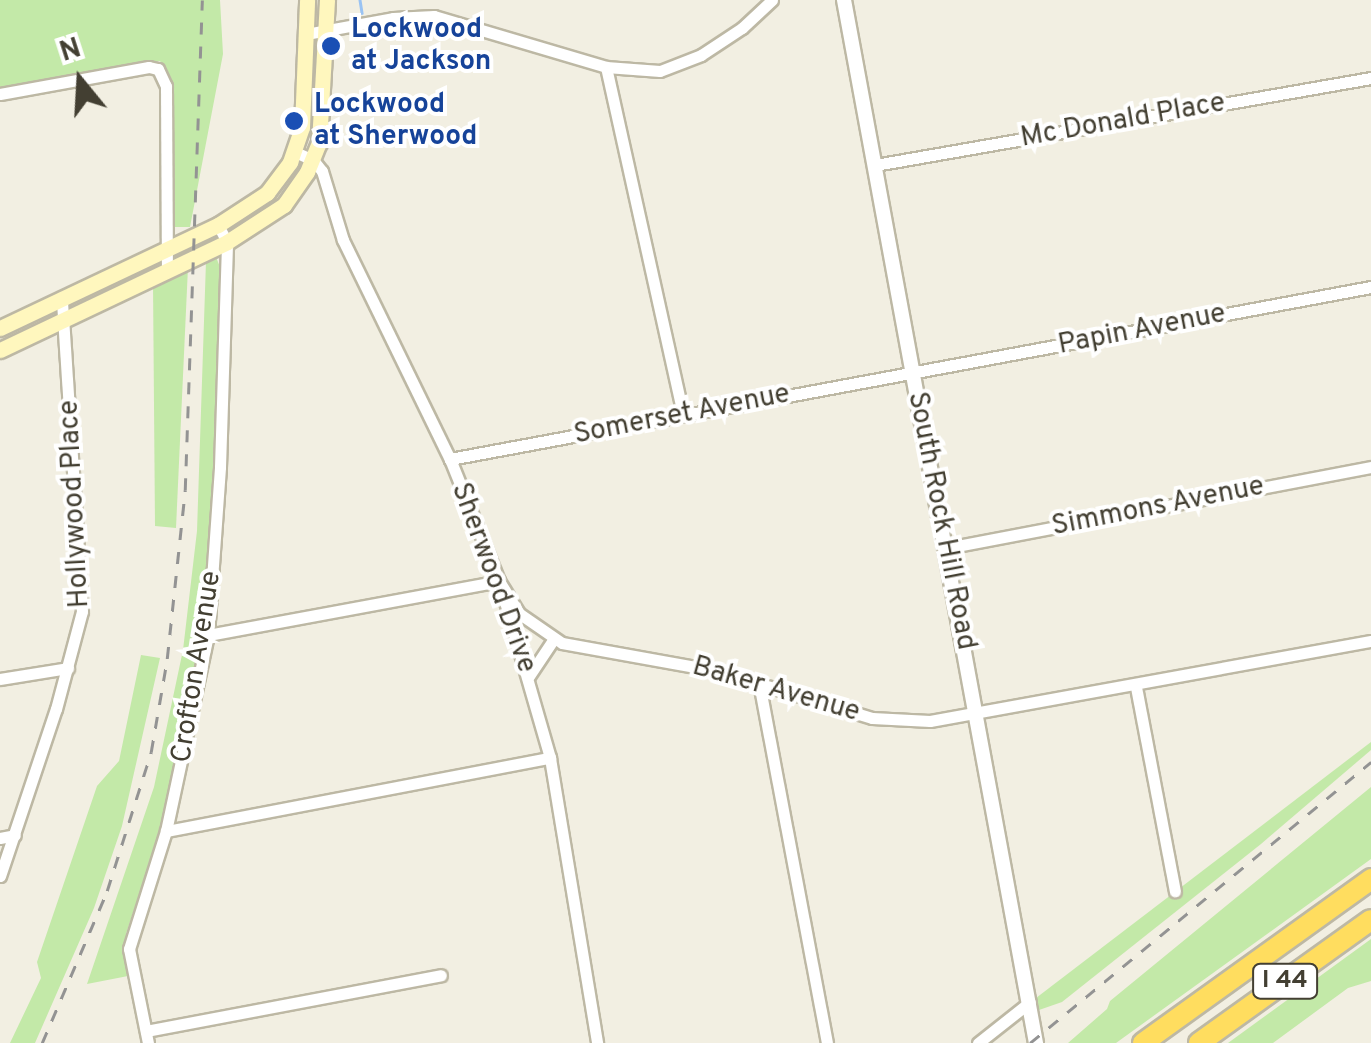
<!DOCTYPE html>
<style>
body{margin:0}
#map{position:relative;width:1371px;height:1043px;overflow:hidden;background:#f2efe2;font-family:Overpass,sans-serif}
div>[style]{position:absolute}
[style*='--x']{left:calc(var(--x)*1px);top:calc(var(--y)*1px);width:calc(var(--w)*1px);rotate:calc(var(--a)*1deg)}
.green>*{inset:0;background:#c3e9a8}
.stream>*{height:2.5px;margin:-1.25px;padding:0 1.25px;transform-origin:1.25px;border-radius:1.25px;background:#9ac3f3}
.roads{filter:drop-shadow(2px 0 #bdb8a4) drop-shadow(-2px 0 #bdb8a4) drop-shadow(0 2px #bdb8a4) drop-shadow(0 -2px #bdb8a4)}
.minor>*{height:11px;margin:-5.5px;padding:0 5.5px;transform-origin:5.5px;border-radius:5.5px;background:#fff}
.tertiary>*{height:14px;margin:-7px;padding:0 7px;transform-origin:7px;border-radius:7px;background:#fff}
.secondary>*{height:15px;margin:-7.5px;padding:0 7.5px;transform-origin:7.5px;border-radius:7.5px;background:#fff7be}
.motorway>*{height:20px;margin:-10px;padding:0 10px;transform-origin:10px;border-radius:10px;background:#ffdd5f}
.rail>*{height:2.5px;margin-top:-1.25px;transform-origin:0;background:repeating-linear-gradient(90deg,#939393 0 12px,transparent 0 24px)}
.dots>*{width:28px;height:28px;translate:-50% -50%;box-sizing:border-box;border:5px solid #fff;border-radius:50%}
span{translate:-50% -50%;white-space:nowrap;text-align:center;line-height:1.15;-webkit-text-stroke:8px #fff;paint-order:stroke}
.shield-label span{padding:2px 8px;background:#fff;border:2px solid;border-radius:8px;-webkit-text-stroke-width:0}
.shield-label{font-size:25px;color:#433f32;font-weight:700}
.transit-label{font-size:28px;color:#164399;font-weight:700}
.left{translate:0 -50%;text-align:left}
.street-label{font-size:28px;color:#433f32}
.north{position:absolute;left:30px;top:30px;width:100px;height:100px;-webkit-text-stroke:8px #fff;paint-order:stroke;rotate:342deg;font-size:28px;font-weight:700;line-height:40px;text-align:center;color:#433f32}
.north::after{content:'';display:block;margin:auto;width:35px;height:45px;background:#433f32;clip-path:polygon(50% 0,100% 100%,50% 72%,0 100%)}
</style>
<div id="map">
<div class="green">
<i style="clip-path:polygon(0 0,220px 0,223px 54px,190px 227px,170px 227px,171px 81px,160px 61px,0 89px)"></i>
<i style="clip-path:polygon(216px 257px,220px 267px,212px 516px,200px 649px,157px 840px,126px 934px,128px 976px,87px 984px,154px 787px,183px 650px,197px 531px,206px 261px)"></i>
<i style="clip-path:polygon(188px 267px,176px 528px,155px 526px,153px 283px)"></i>
<i style="clip-path:polygon(141px 655px,160px 658px,122px 826px,94px 908px,35px 1043px,10px 1043px,41px 978px,37px 962px,97px 786px,119px 761px)"></i>
<i style="clip-path:polygon(1371px 742px,1371px 750px,1261px 844px,1062px 1002px,1039px 1010px,1036px 998px)"></i>
<i style="clip-path:polygon(1371px 787px,1371px 859px,1116px 1043px,1068px 1043px,1107px 1009px,1110px 1001px)"></i>
<i style="clip-path:polygon(1371px 939px,1371px 981px,1348px 988px,1273px 1043px,1228px 1043px)"></i>
</div>
<div class="stream">
<i style="--x:360;--y:0;--w:13;--a:81"></i>
</div>
<div class="roads">
<div class="minor">
<i style="--x:306;--y:34;--w:88;--a:-10.4"></i>
<i style="--x:393;--y:18;--w:41;--a:-2.8"></i>
<i style="--x:434;--y:16;--w:179;--a:16.5"></i>
<i style="--x:606;--y:67;--w:54;--a:4.2"></i>
<i style="--x:660;--y:71;--w:44;--a:-21.3"></i>
<i style="--x:701;--y:55;--w:49;--a:-33.4"></i>
<i style="--x:742;--y:28;--w:41;--a:-43"></i>
<i style="--x:606;--y:67;--w:356;--a:77.5"></i>
<i style="--x:0;--y:94;--w:151;--a:-10.3"></i>
<i style="--x:149;--y:67;--w:9;--a:13"></i>
<i style="--x:158;--y:69;--w:19;--a:65"></i>
<i style="--x:166;--y:86;--w:185;--a:89.7"></i>
<i style="--x:295;--y:152;--w:20;--a:24"></i>
<i style="--x:313;--y:160;--w:14;--a:51"></i>
<i style="--x:322;--y:171;--w:72;--a:73.1"></i>
<i style="--x:343;--y:240;--w:244;--a:64"></i>
<i style="--x:450;--y:459;--w:131;--a:68.1"></i>
<i style="--x:499;--y:581;--w:184;--a:73.9"></i>
<i style="--x:550;--y:758;--w:289;--a:80.6"></i>
<i style="--x:875;--y:165;--w:504;--a:-9.95"></i>
<i style="--x:450;--y:459;--w:937;--a:-10.58"></i>
<i style="--x:946;--y:548;--w:433;--a:-10.8"></i>
<i style="--x:208;--y:635;--w:296;--a:-10.5"></i>
<i style="--x:499;--y:581;--w:39;--a:58"></i>
<i style="--x:520;--y:614;--w:51;--a:34.6"></i>
<i style="--x:562;--y:643;--w:158;--a:10.2"></i>
<i style="--x:718;--y:671;--w:161;--a:17"></i>
<i style="--x:872;--y:718;--w:58;--a:3"></i>
<i style="--x:930;--y:721;--w:448;--a:-10.3"></i>
<i style="--x:529;--y:676;--w:43;--a:-56.3"></i>
<i style="--x:0;--y:679;--w:69;--a:-9.2"></i>
<i style="--x:759;--y:683;--w:366;--a:79.3"></i>
<i style="--x:1136;--y:687;--w:208;--a:79.2"></i>
<i style="--x:166;--y:831;--w:391;--a:-10.8"></i>
<i style="--x:0;--y:838;--w:15;--a:-11"></i>
<i style="--x:0;--y:876;--w:176;--a:-71.5"></i>
<i style="--x:56;--y:709;--w:101;--a:-75.1"></i>
<i style="--x:82;--y:611;--w:314;--a:-93.7"></i>
<i style="--x:146;--y:1031;--w:300;--a:-10.7"></i>
<i style="--x:148;--y:1043;--w:96;--a:-101.4"></i>
<i style="--x:129;--y:949;--w:124;--a:-72.6"></i>
<i style="--x:166;--y:831;--w:200;--a:-77.9"></i>
<i style="--x:208;--y:635;--w:168;--a:-85.9"></i>
<i style="--x:220;--y:467;--w:225;--a:-88.2"></i>
<i style="--x:227;--y:242;--w:19;--a:-118"></i>
<i style="--x:978;--y:1043;--w:66;--a:-38.3"></i>
</div>
<div class="tertiary">
<i style="--x:844;--y:0;--w:1061;--a:79.57"></i>
</div>
<div class="secondary">
<i style="--x:0;--y:328;--w:241;--a:-25.3"></i>
<i style="--x:218;--y:225;--w:59;--a:-33.1"></i>
<i style="--x:267;--y:193;--w:39;--a:-53"></i>
<i style="--x:290;--y:162;--w:37;--a:-71"></i>
<i style="--x:302;--y:127;--w:127;--a:-87.7"></i>
<i style="--x:0;--y:350;--w:251;--a:-25.4"></i>
<i style="--x:227;--y:242;--w:68;--a:-33"></i>
<i style="--x:284;--y:205;--w:40;--a:-55.1"></i>
<i style="--x:307;--y:172;--w:31;--a:-68"></i>
<i style="--x:319;--y:143;--w:143;--a:-86.8"></i>
</div>
<div class="motorway">
<i style="--x:1143;--y:1043;--w:281;--a:-35.7"></i>
<i style="--x:1199;--y:1043;--w:211;--a:-35.6"></i>
</div>
</div>
<div class="rail">
<i style="--x:42;--y:1043;--w:165;--a:-66.8"></i>
<i style="--x:107;--y:891;--w:146;--a:-72.4"></i>
<i style="--x:151;--y:752;--w:94;--a:-80.2"></i>
<i style="--x:167;--y:659;--w:170;--a:-83.9"></i>
<i style="--x:185;--y:490;--w:490;--a:-88"></i>
<i style="--x:1030;--y:1043;--w:442;--a:-39.5"></i>
</div>
<div class="dots">
<i style="left:331px;top:46px;background:#1a4fb4"></i>
<i style="left:294px;top:121px;background:#1a4fb4"></i>
</div>
<div class="shield-label">
<span style="left:1285px;top:981px">I 44</span>
</div>
<div class="transit-label">
<span class="left" style="left:351px;top:46px">Lockwood<br>at Jackson</span>
<span class="left" style="left:314px;top:121px">Lockwood<br>at Sherwood</span>
</div>
<div class="street-label">
<span style="left:1123px;top:121px;rotate:-10deg">Mc Donald Place</span>
<span style="left:1142px;top:330px;rotate:-11deg">Papin Avenue</span>
<span style="left:682px;top:415px;rotate:-11deg">Somerset Avenue</span>
<span style="left:75px;top:504px;rotate:-93deg">Hollywood Place</span>
<span style="left:1158px;top:507px;rotate:-11deg">Simmons Avenue</span>
<span style="left:941px;top:521px;rotate:79deg">South Rock Hill Road</span>
<span style="left:493px;top:578px;rotate:70deg">Sherwood Drive</span>
<span style="left:197px;top:667px;rotate:-81deg">Crofton Avenue</span>
<span style="left:776px;top:690px;rotate:16deg">Baker Avenue</span>
</div>
<div class="north">N</div>
</div>
